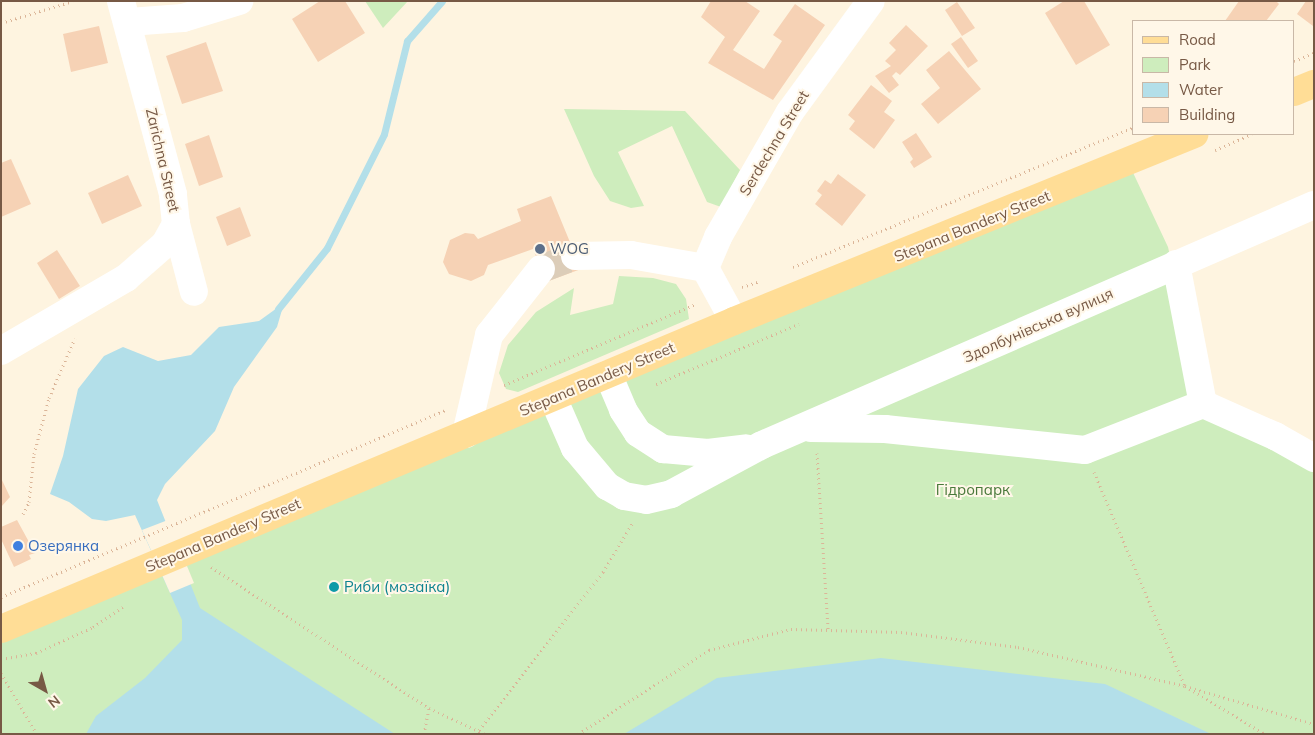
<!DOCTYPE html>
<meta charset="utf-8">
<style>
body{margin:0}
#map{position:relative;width:1315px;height:735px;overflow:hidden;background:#fef4e0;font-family:Mulish,sans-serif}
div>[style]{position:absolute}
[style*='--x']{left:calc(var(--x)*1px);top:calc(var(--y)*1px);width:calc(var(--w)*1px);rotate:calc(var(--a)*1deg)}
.green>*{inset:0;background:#ceedbd}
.water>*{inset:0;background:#b3dfe9}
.pier>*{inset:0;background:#fef4e0}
.stream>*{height:7px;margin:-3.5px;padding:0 3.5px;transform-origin:3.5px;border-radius:3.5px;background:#b3dfe9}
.building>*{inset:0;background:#f6d2b5}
.minor-tunnel>*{height:28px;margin-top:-14px;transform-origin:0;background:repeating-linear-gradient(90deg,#dccdb9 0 28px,transparent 0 42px)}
.path>*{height:3px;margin-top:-1.5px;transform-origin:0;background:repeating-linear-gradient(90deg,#dbb598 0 1px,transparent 0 5px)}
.minor>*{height:28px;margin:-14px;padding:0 14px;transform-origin:14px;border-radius:14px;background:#fff}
.major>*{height:28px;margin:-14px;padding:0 14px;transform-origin:14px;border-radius:14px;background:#ffdd96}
.dots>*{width:14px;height:14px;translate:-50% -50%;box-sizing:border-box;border:2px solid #fff7e8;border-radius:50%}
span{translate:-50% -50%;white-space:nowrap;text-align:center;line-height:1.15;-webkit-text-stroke:4px #fff7e8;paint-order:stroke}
.street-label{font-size:15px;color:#775945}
.service-label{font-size:15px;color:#4e5e75}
.left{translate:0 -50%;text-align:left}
.park-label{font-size:15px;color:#49793a}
.shop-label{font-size:15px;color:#366cbe}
.culture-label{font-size:15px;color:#0d838f}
.frame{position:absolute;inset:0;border:2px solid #775945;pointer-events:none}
.legend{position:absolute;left:1132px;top:20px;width:162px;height:115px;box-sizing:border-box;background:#fff7e8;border:1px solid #c9b8a7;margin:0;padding:6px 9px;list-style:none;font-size:15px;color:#775945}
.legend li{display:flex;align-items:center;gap:10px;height:25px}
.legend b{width:25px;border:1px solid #c9b8a7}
.north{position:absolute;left:20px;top:665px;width:50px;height:50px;-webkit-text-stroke:4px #fff7e8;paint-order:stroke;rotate:142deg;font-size:14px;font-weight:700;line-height:20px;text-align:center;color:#775945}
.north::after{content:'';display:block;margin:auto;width:18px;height:22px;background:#775945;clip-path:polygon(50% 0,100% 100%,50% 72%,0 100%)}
</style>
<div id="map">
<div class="green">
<i style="clip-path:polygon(365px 1px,408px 1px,383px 28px)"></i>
<i style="clip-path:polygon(564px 109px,685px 111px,740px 170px,721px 207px,707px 202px,672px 126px,618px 152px,644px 206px,631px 208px,610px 201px,594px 176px)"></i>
<i style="clip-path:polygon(1128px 162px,1168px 247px,1203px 404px,1314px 458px,1314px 734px,1px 734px,1px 629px)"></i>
<i style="clip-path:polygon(619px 276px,653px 278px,676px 284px,686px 299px,689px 319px,518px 392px,506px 389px,499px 373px,508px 345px,536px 312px,574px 288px,570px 315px,613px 304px)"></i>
</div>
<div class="water">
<i style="clip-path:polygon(284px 303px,277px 327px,234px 387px,215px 431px,165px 484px,157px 500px,200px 608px,395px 734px,86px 734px,96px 716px,145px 678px,182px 640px,182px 620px,135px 515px,106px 521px,92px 519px,69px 502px,50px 494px,63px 456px,78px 389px,104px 356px,123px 347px,158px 361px,191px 355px,219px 327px,259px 321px)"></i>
<i style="clip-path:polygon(881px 658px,1105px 684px,1211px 734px,624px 734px,717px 678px)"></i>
</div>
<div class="pier">
<i style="clip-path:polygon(168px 520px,194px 583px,170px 593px,142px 530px)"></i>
</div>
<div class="stream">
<i style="--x:278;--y:309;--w:78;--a:-51.2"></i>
<i style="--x:327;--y:248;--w:127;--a:-63.4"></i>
<i style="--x:384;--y:134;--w:96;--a:-76.1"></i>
<i style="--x:407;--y:41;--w:53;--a:-48.8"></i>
</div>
<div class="building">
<i style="clip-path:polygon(320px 1px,345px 1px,365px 33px,318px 62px,292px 19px)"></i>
<i style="clip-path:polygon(711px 1px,745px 1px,760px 11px,733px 50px,764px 69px,782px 41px,773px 35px,795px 4px,825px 25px,773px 100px,708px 63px,725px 37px,701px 17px)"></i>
<i style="clip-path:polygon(1064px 1px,1084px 1px,1110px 45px,1076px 65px,1045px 13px)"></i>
<i style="clip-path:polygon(1239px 1px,1276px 1px,1279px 4px,1266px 21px,1225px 21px)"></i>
<i style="clip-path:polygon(1306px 1px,1314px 1px,1313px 26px,1297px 14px)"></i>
<i style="clip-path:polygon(957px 2px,975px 28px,962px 36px,945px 10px)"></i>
<i style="clip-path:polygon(906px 25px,928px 46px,900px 75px,896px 72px,892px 76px,899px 85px,889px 93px,875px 76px,891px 66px,885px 61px,896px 50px,889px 43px)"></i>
<i style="clip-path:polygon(99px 26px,108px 63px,71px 72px,63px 34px)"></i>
<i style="clip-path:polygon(961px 37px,978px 61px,968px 68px,951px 44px)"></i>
<i style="clip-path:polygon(206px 42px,223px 91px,182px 104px,166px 56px)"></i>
<i style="clip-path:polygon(949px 51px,981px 89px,938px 124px,921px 104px,940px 88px,926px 70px)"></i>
<i style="clip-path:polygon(871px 85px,892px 101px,884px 112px,895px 120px,874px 149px,849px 129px,855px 121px,848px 115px)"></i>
<i style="clip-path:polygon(916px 133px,932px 157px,914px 168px,910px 162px,913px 159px,902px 142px)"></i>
<i style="clip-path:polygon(209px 135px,223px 177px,199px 186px,185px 144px)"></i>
<i style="clip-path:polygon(11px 159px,31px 204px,1px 217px,1px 163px)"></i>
<i style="clip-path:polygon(838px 174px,866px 195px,842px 226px,815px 204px,822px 195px,817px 191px,825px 180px,831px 184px)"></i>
<i style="clip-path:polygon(128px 175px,142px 206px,102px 224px,88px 193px)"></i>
<i style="clip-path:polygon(551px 196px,581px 269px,546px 282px,533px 249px,488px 265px,484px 275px,471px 281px,449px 274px,443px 262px,450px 240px,465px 233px,474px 234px,478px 239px,521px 221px,517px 209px)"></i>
<i style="clip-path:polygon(240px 207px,251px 236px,227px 246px,216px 217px)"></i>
<i style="clip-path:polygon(57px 250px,80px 286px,59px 299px,37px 263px)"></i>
<i style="clip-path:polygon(1px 478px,10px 497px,1px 507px)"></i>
<i style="clip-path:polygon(17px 520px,35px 553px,29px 555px,31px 559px,14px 567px,1px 539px,1px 527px)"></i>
</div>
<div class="minor-tunnel">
<i style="--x:541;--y:269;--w:36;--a:-21"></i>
</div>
<div class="path">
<i style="--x:1;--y:23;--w:75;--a:-17"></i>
<i style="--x:1294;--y:61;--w:22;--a:-22"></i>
<i style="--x:1215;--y:150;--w:40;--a:-23.4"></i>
<i style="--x:793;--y:267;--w:369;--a:-22.3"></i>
<i style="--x:742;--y:287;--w:19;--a:-18"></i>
<i style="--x:656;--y:384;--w:155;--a:-22.8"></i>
<i style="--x:504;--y:385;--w:208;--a:-22.9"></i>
<i style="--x:817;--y:453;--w:177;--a:86.4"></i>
<i style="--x:1094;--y:472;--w:233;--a:67"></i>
<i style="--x:1185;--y:686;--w:134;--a:16.4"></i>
<i style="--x:23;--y:514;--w:13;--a:-63"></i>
<i style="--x:29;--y:502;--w:48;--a:-84.1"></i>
<i style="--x:34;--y:454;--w:58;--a:-75"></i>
<i style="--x:49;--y:398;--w:65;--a:-66.6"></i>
<i style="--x:211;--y:567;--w:260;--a:32.9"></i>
<i style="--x:429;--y:708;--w:62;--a:24.9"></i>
<i style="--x:1;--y:597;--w:482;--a:-22.8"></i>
<i style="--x:1;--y:659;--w:36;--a:-10"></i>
<i style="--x:36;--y:653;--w:63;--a:-24.5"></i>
<i style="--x:93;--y:627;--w:36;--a:-34"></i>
<i style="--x:1;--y:673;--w:71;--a:59.5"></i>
<i style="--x:424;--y:734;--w:26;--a:-79"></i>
<i style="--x:476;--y:734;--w:206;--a:-51.9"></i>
<i style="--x:603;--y:572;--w:58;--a:-59"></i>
<i style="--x:578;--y:734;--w:156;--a:-32.7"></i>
<i style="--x:709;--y:650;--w:85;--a:-14.4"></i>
<i style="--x:791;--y:629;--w:110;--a:1.6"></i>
<i style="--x:901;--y:632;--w:118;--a:7.3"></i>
<i style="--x:1018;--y:647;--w:171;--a:13.1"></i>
<i style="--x:1185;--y:686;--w:93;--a:31"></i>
</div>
<div class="minor">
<i style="--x:129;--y:22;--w:54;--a:-4.2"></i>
<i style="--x:183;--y:18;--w:59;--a:-16.9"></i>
<i style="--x:176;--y:224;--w:70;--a:75.2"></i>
<i style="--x:575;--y:256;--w:56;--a:-1"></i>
<i style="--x:631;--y:255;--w:75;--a:10"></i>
<i style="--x:1176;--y:264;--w:143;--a:79.1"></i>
<i style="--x:1203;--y:404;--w:79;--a:24"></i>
<i style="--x:1275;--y:436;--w:45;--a:29.4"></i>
<i style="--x:705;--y:268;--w:34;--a:-67"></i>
<i style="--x:718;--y:237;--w:144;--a:-60.1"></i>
<i style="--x:790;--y:112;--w:137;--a:-53.9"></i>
<i style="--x:705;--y:268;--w:60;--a:61.3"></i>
<i style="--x:1;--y:351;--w:145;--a:-30.3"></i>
<i style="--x:126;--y:278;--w:52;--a:-41.1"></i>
<i style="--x:165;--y:244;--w:23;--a:-61"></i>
<i style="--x:176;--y:224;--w:30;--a:-96"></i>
<i style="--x:173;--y:194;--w:200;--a:-105.1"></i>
<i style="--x:608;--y:374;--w:39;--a:67"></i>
<i style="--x:623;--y:410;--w:27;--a:57"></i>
<i style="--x:638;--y:433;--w:30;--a:33"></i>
<i style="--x:663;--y:449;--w:45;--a:5.1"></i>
<i style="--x:708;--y:453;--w:38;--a:-7"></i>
<i style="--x:553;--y:398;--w:55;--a:66.3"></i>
<i style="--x:575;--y:448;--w:50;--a:49.9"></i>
<i style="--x:607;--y:486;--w:20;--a:30"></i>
<i style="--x:624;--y:496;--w:22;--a:10"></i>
<i style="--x:646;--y:500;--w:26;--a:-13"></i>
<i style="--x:671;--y:494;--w:103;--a:-28.3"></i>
<i style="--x:762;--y:445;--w:602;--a:-23.5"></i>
<i style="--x:811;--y:428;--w:74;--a:0.8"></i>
<i style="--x:885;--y:429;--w:201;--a:6"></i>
<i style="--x:1085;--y:450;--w:127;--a:-21.3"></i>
<i style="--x:466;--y:434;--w:102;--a:-76.9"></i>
<i style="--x:489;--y:335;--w:84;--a:-51.8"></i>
</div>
<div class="major">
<i style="--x:1294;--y:92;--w:22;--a:-22"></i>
<i style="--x:1;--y:629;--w:795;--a:-22.79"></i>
<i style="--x:734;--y:321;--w:497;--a:-22.1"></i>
</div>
<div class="dots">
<i style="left:540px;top:249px;background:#5c6f8a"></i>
<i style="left:18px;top:546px;background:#3f7fe0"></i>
<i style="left:334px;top:587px;background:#0f9aa8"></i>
</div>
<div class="street-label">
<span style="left:774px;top:143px;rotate:-59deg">Serdechna Street</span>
<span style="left:163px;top:160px;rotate:77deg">Zarichna Street</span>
<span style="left:972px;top:226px;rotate:-22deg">Stepana Bandery Street</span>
<span style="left:1038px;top:325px;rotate:-24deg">Здолбунівська вулиця</span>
<span style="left:597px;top:379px;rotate:-23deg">Stepana Bandery Street</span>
<span style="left:223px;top:535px;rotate:-23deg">Stepana Bandery Street</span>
</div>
<div class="service-label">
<span class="left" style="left:550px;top:249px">WOG</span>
</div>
<div class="park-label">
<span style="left:973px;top:490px">Гідропарк</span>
</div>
<div class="shop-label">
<span class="left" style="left:28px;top:546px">Озерянка</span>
</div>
<div class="culture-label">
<span class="left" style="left:344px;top:587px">Риби (мозаїка)</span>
</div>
<div class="frame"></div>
<ul class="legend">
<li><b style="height:6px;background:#ffdd96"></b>Road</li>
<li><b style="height:14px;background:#ceedbd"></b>Park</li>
<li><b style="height:14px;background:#b3dfe9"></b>Water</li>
<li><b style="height:14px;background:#f6d2b5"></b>Building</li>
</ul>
<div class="north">N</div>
</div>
